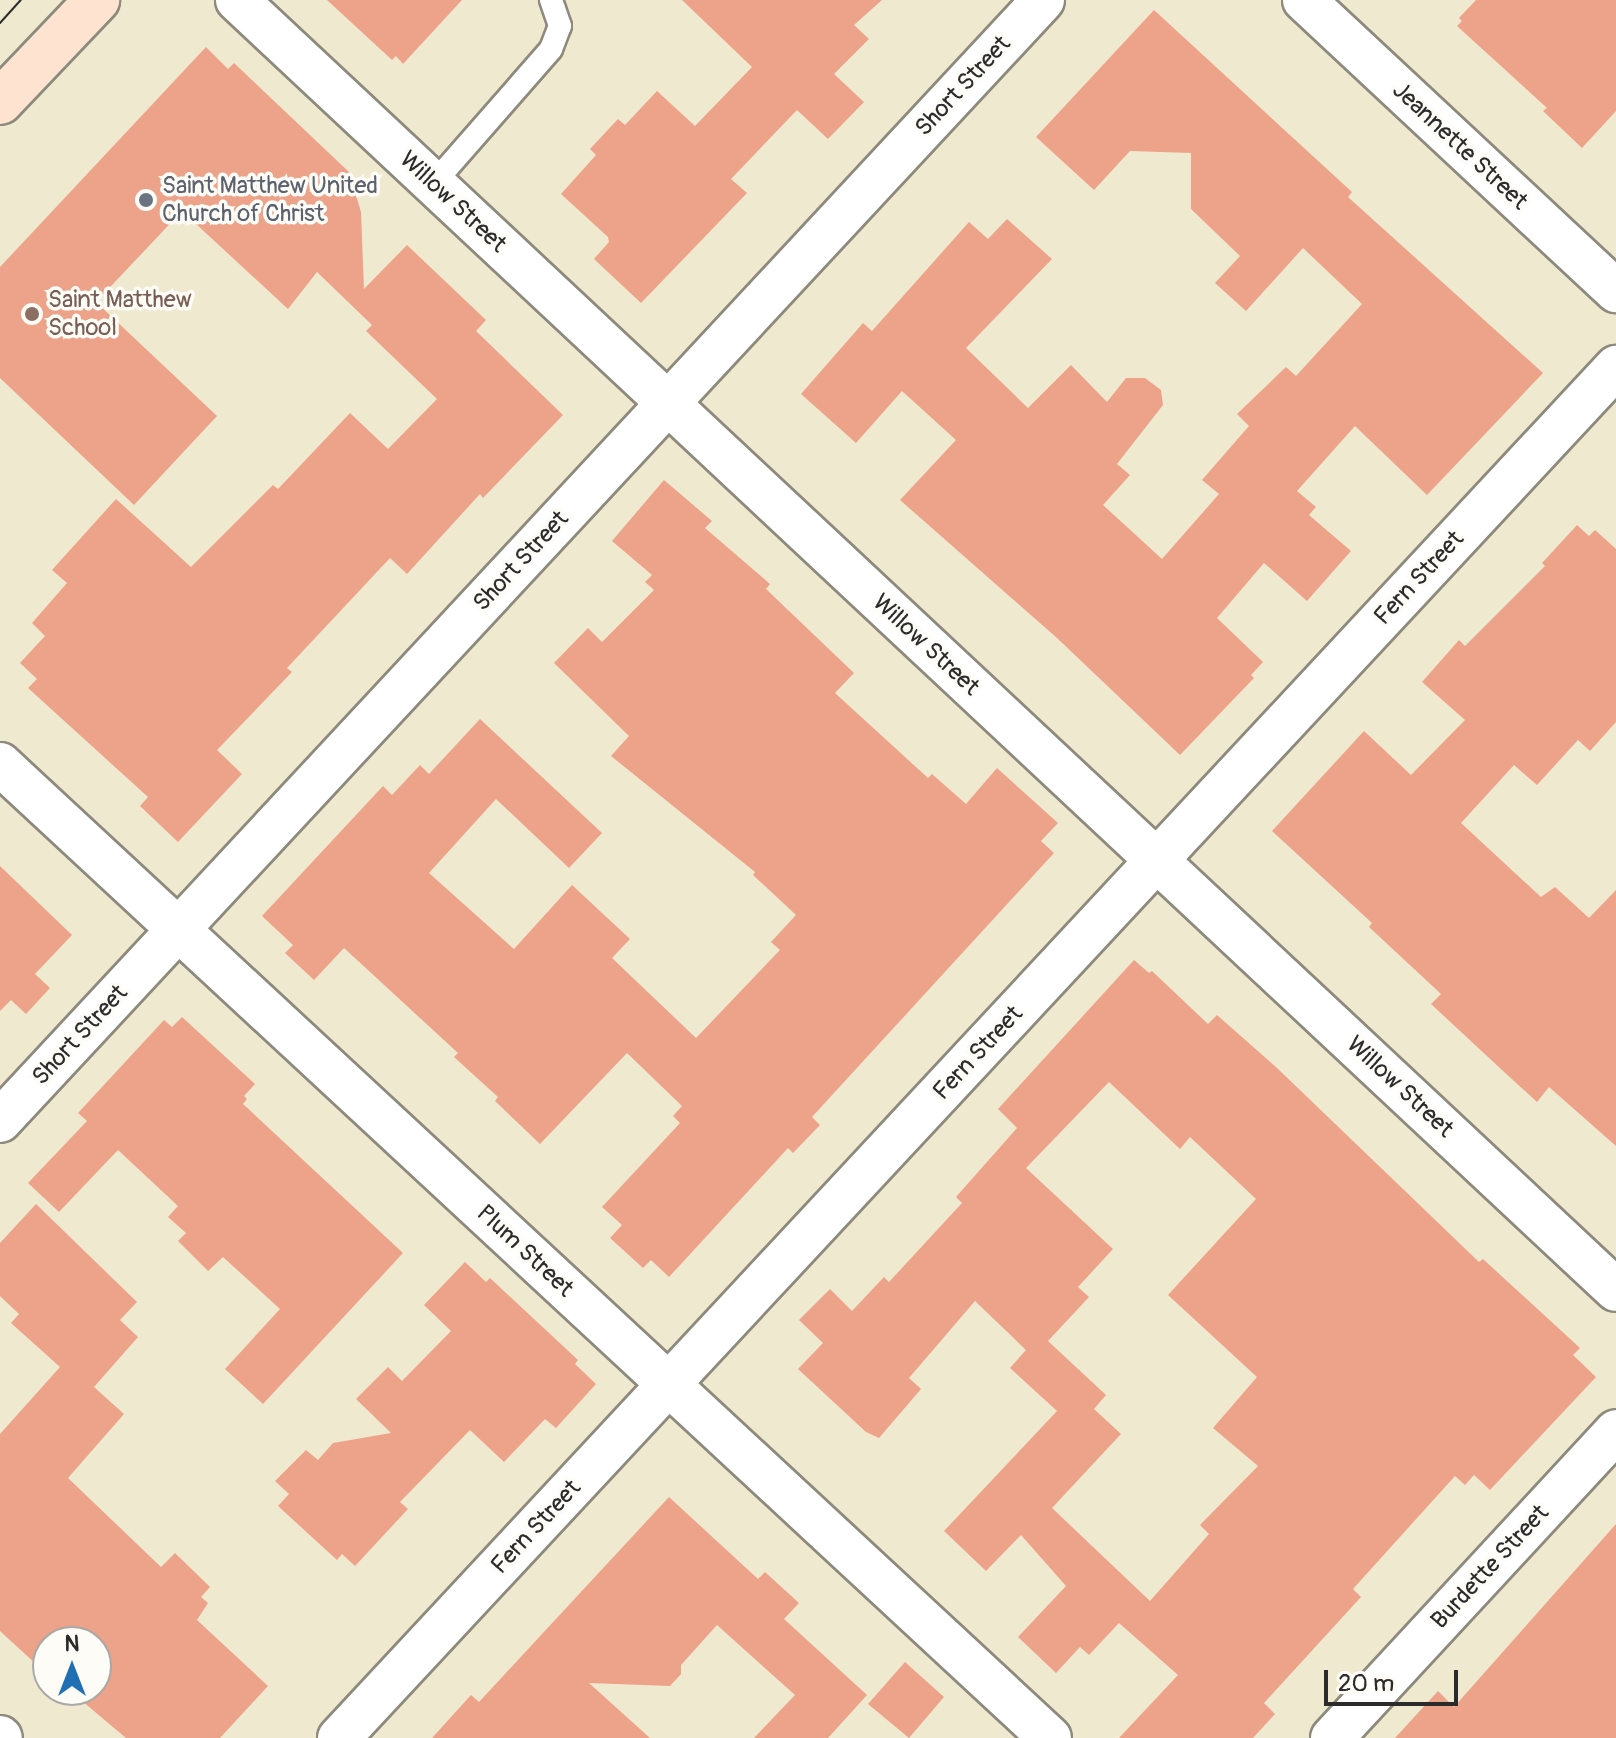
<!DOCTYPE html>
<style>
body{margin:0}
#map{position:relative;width:1616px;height:1738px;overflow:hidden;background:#efe9cf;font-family:Pangolin,sans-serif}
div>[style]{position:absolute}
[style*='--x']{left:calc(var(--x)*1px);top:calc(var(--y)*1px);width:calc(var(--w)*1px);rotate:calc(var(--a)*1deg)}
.building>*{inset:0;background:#eda38a}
.roads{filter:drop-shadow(2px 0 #8d8a7d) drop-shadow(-2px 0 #8d8a7d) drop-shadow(0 2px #8d8a7d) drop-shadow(0 -2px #8d8a7d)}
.service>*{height:22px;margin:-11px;padding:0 11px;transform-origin:11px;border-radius:11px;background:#fff}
.minor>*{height:42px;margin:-21px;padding:0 21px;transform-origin:21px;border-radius:21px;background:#fff}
.secondary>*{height:44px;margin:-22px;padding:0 22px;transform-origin:22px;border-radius:22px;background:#fee3d1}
.tram>*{height:2px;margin:-1px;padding:0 1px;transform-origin:1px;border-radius:1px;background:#2b2b2b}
.dots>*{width:22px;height:22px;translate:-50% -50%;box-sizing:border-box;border:4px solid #fdfcf7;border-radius:50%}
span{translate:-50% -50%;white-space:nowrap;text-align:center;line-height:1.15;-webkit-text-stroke:7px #fdfcf7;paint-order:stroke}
.street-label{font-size:24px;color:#2b2b2b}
.worship-label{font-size:24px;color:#5b616d}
.left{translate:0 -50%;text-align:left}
.education-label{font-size:24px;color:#785e54}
.north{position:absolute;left:32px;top:1626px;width:80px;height:80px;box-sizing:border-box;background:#fdfcf7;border:2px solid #a9a8a5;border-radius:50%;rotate:0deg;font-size:22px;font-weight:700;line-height:32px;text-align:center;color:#2b2b2b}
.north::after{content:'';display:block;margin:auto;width:28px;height:36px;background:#1f6fb2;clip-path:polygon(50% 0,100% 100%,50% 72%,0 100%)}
.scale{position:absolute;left:1324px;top:1670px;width:134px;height:36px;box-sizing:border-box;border:4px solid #2b2b2b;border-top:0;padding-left:10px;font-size:24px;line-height:28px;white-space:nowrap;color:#2b2b2b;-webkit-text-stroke:6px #fdfcf7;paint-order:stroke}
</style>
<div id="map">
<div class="building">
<i style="clip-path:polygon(327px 0,462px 0,403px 64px,396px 56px,392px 60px)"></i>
<i style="clip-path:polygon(682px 0,882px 0,854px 25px,869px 39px,834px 74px,864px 102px,828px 139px,797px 110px,731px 179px,747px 193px,641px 303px,594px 259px,609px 242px,608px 237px,561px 194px,596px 155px,590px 149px,618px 119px,625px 125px,657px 91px,695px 126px,752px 67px)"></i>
<i style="clip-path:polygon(1476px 0,1616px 0,1616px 111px,1582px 148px,1543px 111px,1547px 108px,1457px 26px,1462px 21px,1459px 18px)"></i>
<i style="clip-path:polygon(1154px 10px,1352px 192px,1348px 197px,1543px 373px,1427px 495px,1355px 426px,1297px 491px,1316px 507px,1309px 515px,1351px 551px,1307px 601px,1264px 563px,1217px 618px,1263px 662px,1251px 675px,1254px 678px,1180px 755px,1057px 638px,900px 500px,956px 440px,902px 391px,856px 443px,801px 394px,863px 323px,872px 331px,969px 222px,988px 239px,1007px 219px,1052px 259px,966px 348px,1028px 408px,1071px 365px,1107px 402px,1126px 378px,1145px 378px,1161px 390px,1163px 405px,1117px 464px,1130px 475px,1103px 505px,1162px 559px,1219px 494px,1202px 480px,1249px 426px,1237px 414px,1286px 367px,1296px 376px,1362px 304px,1303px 248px,1246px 311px,1215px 283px,1240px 256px,1191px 209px,1191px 153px,1130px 151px,1094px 190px,1036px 137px)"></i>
<i style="clip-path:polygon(206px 47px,228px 69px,234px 63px,349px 172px,361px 212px,364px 289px,407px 245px,486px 320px,476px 331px,563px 415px,483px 498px,480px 494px,407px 574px,390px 558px,287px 668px,292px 672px,217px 750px,242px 774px,178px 842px,140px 806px,148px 797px,28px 688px,37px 679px,20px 663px,45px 636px,32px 623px,67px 583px,52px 570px,116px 499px,191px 567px,273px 485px,278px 489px,350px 413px,388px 449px,437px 399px,366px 331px,372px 325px,317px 272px,288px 309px,182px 211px,96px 302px,217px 416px,134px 505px,0 378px,0 267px)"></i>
<i style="clip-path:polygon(664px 480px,712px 521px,705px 528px,770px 584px,766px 589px,854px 673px,835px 693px,928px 778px,932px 774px,966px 804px,997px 768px,1058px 823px,1041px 841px,1054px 853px,812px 1117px,820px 1125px,793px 1153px,788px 1148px,669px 1277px,651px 1260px,643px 1268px,610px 1238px,622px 1225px,602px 1207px,680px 1123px,673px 1116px,682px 1106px,627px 1053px,540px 1144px,495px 1101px,498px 1097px,454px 1057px,458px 1053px,344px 948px,314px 980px,285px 953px,293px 945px,262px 916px,383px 786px,392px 795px,420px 765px,429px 774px,480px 719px,602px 833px,569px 868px,496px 799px,429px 873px,514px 949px,572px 885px,630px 939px,612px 958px,696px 1038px,780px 950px,771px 942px,796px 915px,753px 875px,755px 872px,611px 756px,629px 736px,554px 663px,588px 628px,602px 642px,654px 590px,645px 582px,652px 575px,612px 541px)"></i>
<i style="clip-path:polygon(1577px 525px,1589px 536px,1595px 530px,1616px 549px,1616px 722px,1590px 751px,1578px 740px,1537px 785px,1514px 765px,1461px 823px,1541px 897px,1555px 887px,1589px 918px,1616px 890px,1616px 1146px,1549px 1087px,1537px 1102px,1502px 1070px,1431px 1004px,1441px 994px,1369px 927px,1372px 923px,1272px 831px,1364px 731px,1411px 775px,1465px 720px,1422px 682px,1459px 640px,1465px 646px,1545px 566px,1542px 563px)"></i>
<i style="clip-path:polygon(0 866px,72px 935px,35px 974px,50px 988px,26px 1014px,11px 1000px,0 1011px)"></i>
<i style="clip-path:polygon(evenodd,1134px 960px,1149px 973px,1152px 971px,1208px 1024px,1217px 1015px,1277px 1068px,1479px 1262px,1483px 1259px,1580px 1348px,1573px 1355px,1596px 1377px,1490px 1490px,1474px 1475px,1465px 1485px,1455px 1476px,1353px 1589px,1361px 1597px,1264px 1703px,1275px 1714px,1253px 1738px,1119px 1738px,1178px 1675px,1119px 1623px,1089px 1655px,1080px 1647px,1056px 1673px,1018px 1637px,1066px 1586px,1021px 1535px,986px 1571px,944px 1531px,1057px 1411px,1010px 1368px,1026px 1350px,975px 1301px,909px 1378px,921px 1389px,879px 1438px,866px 1432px,798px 1369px,823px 1343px,799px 1320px,830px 1289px,852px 1311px,884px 1277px,889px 1282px,962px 1203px,956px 1197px,1017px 1128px,998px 1109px,1134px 960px,1109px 1082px,1180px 1149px,1190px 1137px,1256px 1199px,1168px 1295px,1257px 1377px,1213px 1428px,1258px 1466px,1200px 1525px,1209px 1534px,1150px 1601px,1052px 1508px,1121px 1434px,1094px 1409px,1106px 1395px,1048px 1341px,1089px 1297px,1078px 1287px,1113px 1249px,1026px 1168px,1109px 1082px)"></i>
<i style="clip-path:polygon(182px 1017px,255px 1084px,244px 1096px,247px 1099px,243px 1104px,403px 1253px,263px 1404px,225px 1369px,280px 1309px,223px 1257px,208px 1271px,178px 1241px,186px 1233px,168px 1217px,178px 1206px,118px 1150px,59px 1212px,28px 1183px,87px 1121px,78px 1113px,164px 1020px,172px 1027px)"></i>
<i style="clip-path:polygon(36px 1204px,137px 1302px,120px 1320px,138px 1337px,94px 1387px,124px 1414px,68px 1478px,161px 1567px,175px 1553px,210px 1587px,201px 1597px,208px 1603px,197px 1620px,268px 1686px,220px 1738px,126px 1738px,69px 1690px,96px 1690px,96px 1642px,48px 1642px,48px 1670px,39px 1662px,37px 1665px,0 1631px,0 1434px,60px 1367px,11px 1323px,19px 1314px,0 1296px,0 1243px)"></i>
<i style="clip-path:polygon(465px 1262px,486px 1282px,490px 1278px,578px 1360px,575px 1364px,596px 1384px,556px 1428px,545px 1419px,504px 1462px,470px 1430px,400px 1502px,408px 1509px,355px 1566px,342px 1554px,337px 1560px,278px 1506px,289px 1494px,275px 1481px,306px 1450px,318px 1460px,333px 1443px,391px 1433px,356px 1399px,388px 1367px,402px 1381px,451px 1331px,424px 1305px)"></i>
<i style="clip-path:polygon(669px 1497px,758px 1579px,765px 1572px,799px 1603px,784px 1619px,867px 1695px,828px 1738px,754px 1738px,795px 1695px,717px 1625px,681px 1665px,681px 1674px,670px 1686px,589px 1683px,650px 1738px,432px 1738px,471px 1695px,479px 1702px)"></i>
<i style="clip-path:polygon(1616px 1524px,1616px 1738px,1395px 1738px,1438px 1691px,1454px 1707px)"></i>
<i style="clip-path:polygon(905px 1662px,944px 1697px,909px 1738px,868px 1704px)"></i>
</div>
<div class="roads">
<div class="service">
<i style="--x:433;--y:184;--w:179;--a:-48.8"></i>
<i style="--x:551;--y:49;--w:25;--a:-69"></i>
<i style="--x:560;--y:26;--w:28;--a:-109"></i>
</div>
<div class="minor">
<i style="--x:237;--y:0;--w:1888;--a:43.09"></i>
<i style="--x:1304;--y:0;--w:427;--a:43"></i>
<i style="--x:0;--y:764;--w:1432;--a:42.85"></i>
<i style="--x:0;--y:1121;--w:1531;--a:-47.06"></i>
<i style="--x:0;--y:1737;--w:1;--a:45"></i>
<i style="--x:339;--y:1738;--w:1874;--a:-47.03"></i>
<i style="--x:1332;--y:1738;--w:418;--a:-47.2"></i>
</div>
<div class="secondary">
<i style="--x:0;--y:102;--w:141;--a:-46.4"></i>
</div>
</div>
<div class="tram">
<i style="--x:0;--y:23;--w:31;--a:-48"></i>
</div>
<div class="dots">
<i style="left:146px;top:200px;background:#6b7280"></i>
<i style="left:32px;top:314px;background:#8d6e63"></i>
</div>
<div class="street-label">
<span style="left:963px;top:86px;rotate:-47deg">Short Street</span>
<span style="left:1460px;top:146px;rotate:43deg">Jeannette Street</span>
<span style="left:453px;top:202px;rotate:43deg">Willow Street</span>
<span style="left:521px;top:561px;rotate:-47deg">Short Street</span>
<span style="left:1419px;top:578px;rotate:-47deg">Fern Street</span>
<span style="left:926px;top:645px;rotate:43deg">Willow Street</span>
<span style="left:80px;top:1035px;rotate:-47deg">Short Street</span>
<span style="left:978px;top:1053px;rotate:-47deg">Fern Street</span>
<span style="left:1400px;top:1087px;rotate:43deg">Willow Street</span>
<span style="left:525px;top:1251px;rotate:43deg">Plum Street</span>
<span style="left:536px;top:1527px;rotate:-47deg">Fern Street</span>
<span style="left:1490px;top:1567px;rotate:-47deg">Burdette Street</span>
</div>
<div class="worship-label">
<span class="left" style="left:162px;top:200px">Saint Matthew United<br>Church of Christ</span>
</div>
<div class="education-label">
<span class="left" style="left:48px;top:314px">Saint Matthew<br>School</span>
</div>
<div class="north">N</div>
<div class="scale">20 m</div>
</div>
